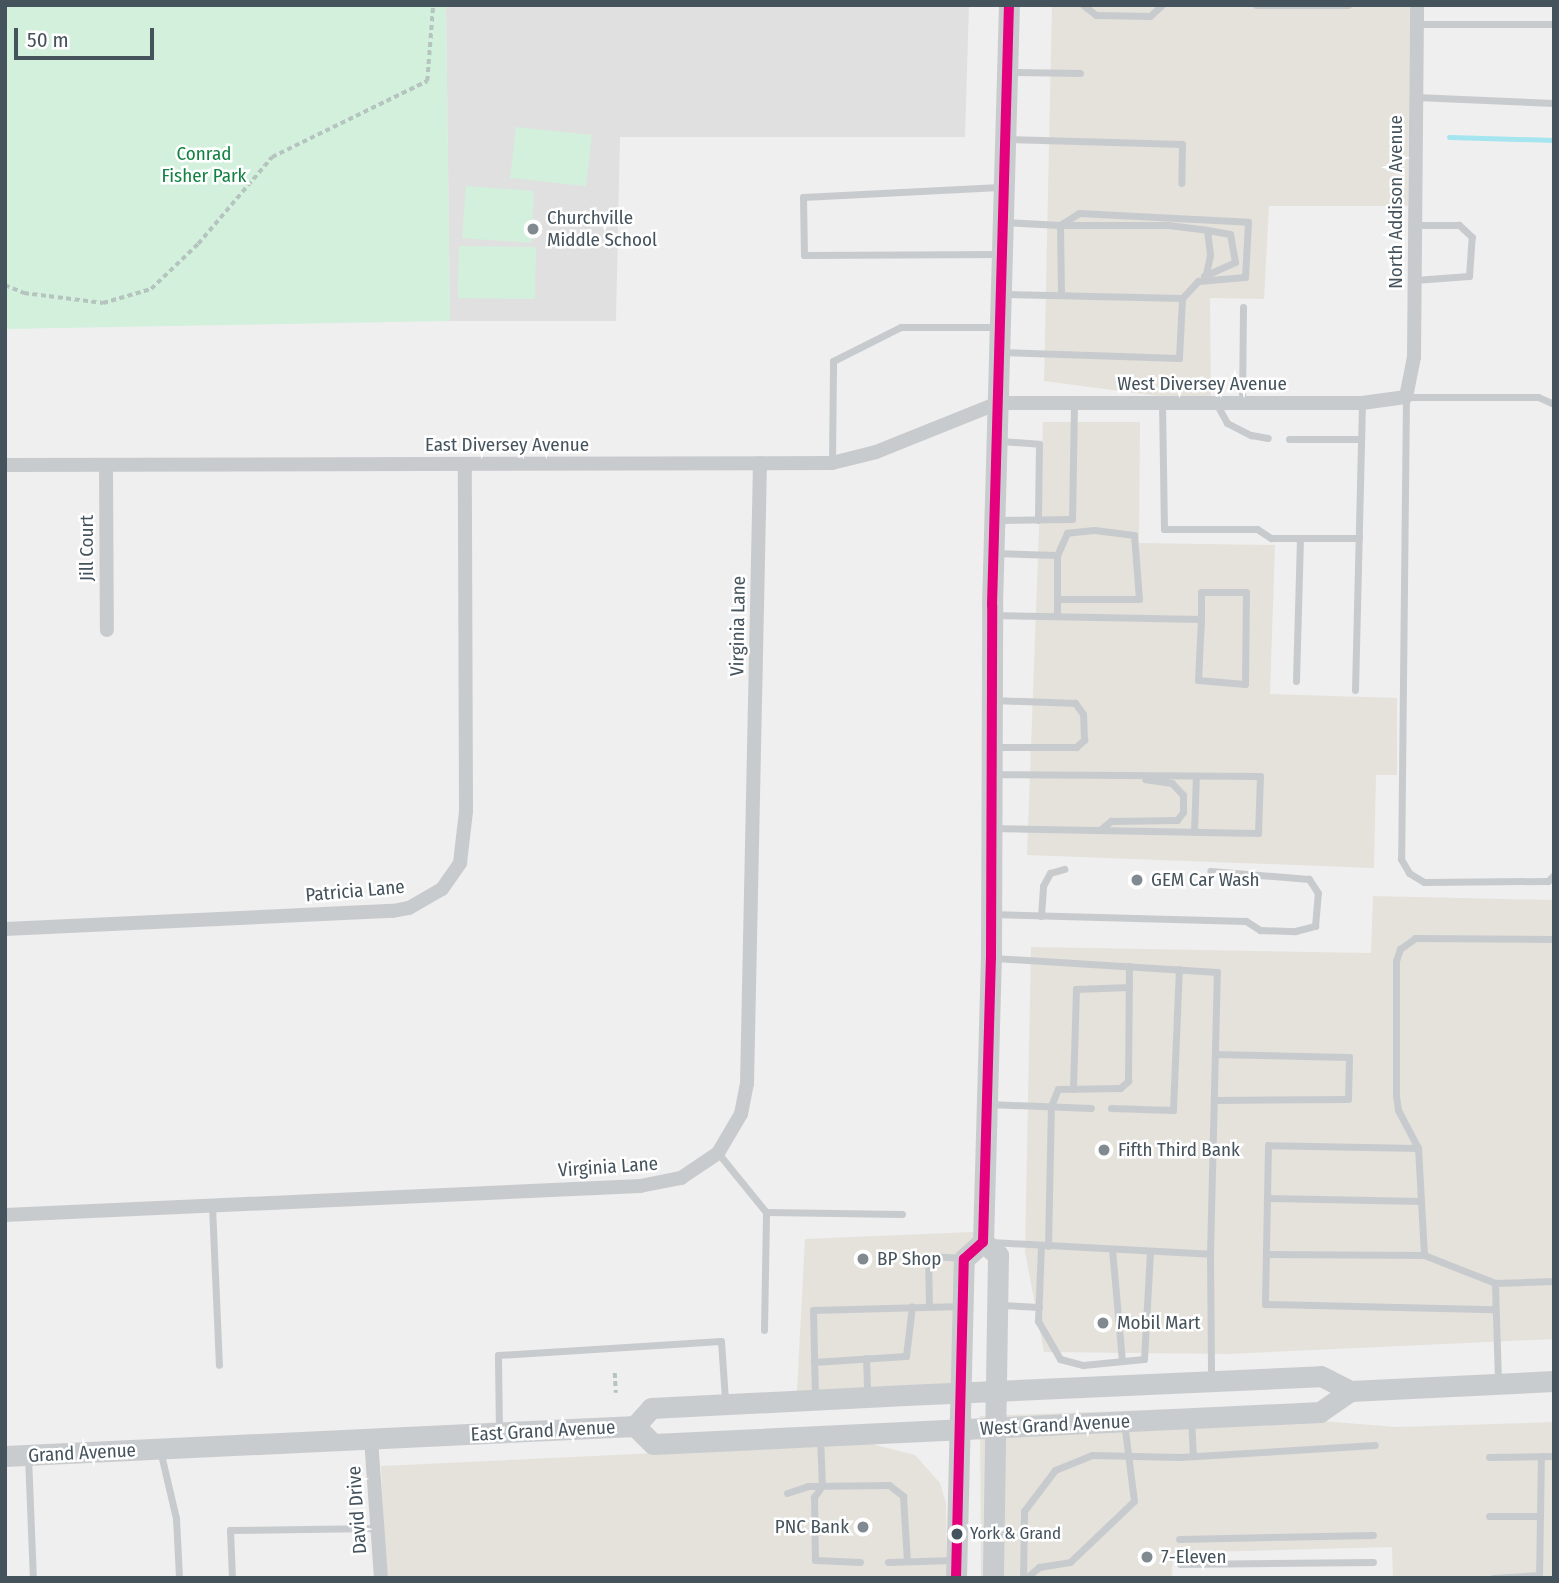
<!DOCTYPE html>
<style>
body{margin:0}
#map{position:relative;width:1559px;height:1583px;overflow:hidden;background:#f0efef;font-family:"Fira Sans Condensed",sans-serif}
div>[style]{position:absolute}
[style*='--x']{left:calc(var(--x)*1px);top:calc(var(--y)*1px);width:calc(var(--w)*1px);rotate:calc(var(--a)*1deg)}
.commercial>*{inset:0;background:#e5e2dc}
.education>*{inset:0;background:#e1e0e1}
.green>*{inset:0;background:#d2f0dc}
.stream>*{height:5px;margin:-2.5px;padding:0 2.5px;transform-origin:2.5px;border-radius:2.5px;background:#a5e5f0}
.path>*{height:3.5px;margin-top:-1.75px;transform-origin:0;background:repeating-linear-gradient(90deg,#b6c4bf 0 5px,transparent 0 8.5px)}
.service>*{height:7px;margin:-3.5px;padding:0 3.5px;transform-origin:3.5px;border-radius:3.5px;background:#c8cbce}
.minor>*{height:14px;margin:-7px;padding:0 7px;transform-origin:7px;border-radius:7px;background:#c8cbce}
.secondary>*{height:21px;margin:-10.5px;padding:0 10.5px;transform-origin:10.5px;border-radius:10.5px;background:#c9cccf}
.bus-1>*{height:10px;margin:-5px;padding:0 5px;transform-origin:5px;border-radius:5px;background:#e5007d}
.dots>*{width:19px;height:19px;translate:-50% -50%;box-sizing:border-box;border:4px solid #fff;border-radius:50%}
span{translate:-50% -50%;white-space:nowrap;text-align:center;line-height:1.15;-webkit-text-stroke:5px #fff;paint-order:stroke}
.bus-label{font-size:17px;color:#45535d}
.left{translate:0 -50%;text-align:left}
.park-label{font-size:19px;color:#128243}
.street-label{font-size:19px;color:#45535d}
.poi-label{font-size:19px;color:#45535d}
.right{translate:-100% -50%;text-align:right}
.frame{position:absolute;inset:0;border:7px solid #45535d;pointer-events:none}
.scale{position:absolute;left:14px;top:28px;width:140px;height:32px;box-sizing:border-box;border:4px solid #45535d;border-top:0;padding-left:9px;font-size:21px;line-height:24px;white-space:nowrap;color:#45535d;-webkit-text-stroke:5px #fff;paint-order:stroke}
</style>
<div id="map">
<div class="commercial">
<i style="clip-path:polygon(1052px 5px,1410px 5px,1408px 206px,1269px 206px,1264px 299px,1210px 298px,1211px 403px,1044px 381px)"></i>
<i style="clip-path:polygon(1043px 422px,1140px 422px,1139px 543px,1275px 545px,1270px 694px,1397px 698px,1397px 775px,1376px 775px,1374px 868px,1027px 855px)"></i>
<i style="clip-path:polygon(1373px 896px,1554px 900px,1554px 1339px,1229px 1354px,1044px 1352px,1025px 1252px,1031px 947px,1371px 953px)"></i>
<i style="clip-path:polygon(973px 1232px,968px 1402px,796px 1409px,805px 1239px)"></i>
<i style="clip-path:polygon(1174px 1409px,1396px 1427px,1554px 1422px,1554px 1578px,1393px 1578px,1392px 1547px,1173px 1553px,1172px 1578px,981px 1578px,980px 1416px)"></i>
<i style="clip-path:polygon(868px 1443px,915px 1455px,940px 1483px,946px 1503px,947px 1578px,386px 1578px,381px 1466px)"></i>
</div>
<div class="education">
<i style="clip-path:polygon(446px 5px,969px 5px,965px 137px,620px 137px,616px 321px,450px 321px)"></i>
</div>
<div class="green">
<i style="clip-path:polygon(5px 5px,446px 5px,450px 321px,5px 329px)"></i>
<i style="clip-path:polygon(516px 127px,592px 135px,586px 186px,510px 178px)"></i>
<i style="clip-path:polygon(466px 186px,534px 191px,531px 243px,462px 238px)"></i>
<i style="clip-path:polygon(459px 246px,536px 247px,535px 299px,458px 298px)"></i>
</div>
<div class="stream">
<i style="--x:1449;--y:137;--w:105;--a:1.6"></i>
</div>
<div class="path">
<i style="--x:5;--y:285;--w:21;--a:23"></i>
<i style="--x:24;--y:293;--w:80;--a:7.2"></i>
<i style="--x:103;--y:303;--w:50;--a:-16.3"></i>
<i style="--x:151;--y:289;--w:65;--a:-43.8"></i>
<i style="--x:198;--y:244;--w:114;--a:-49.6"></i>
<i style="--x:272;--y:157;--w:173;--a:-26.1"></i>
<i style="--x:427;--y:81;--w:76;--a:-85.5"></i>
<i style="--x:615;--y:1373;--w:20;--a:87"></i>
</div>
<div class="service">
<i style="--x:1083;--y:5;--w:16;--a:38"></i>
<i style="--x:1096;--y:15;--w:54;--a:1.1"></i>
<i style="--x:1150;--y:16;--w:16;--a:-43"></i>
<i style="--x:1256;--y:5;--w:92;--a:0"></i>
<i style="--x:1417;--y:24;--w:137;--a:0"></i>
<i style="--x:1008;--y:72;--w:72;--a:0.8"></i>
<i style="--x:1416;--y:97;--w:138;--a:2.5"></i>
<i style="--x:1006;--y:139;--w:176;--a:1.6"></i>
<i style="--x:1182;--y:144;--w:39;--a:91"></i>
<i style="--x:1004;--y:222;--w:56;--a:3.1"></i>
<i style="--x:1060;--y:225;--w:22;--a:-32"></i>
<i style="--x:1079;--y:213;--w:169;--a:3"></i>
<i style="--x:1248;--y:222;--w:55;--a:93.1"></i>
<i style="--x:1245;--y:277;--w:47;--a:175.1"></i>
<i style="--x:1198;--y:281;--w:23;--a:133"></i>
<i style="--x:998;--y:254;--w:194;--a:179.7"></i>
<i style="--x:804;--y:255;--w:58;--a:-91"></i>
<i style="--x:803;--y:197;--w:197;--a:-2.9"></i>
<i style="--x:1204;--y:276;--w:34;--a:-24"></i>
<i style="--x:1235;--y:262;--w:28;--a:-100"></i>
<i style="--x:1230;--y:234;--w:23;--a:-170"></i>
<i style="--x:1415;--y:280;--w:54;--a:-4.2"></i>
<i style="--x:1469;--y:276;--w:39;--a:-86"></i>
<i style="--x:1472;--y:237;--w:18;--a:-137"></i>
<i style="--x:1459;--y:225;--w:44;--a:180"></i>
<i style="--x:1061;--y:295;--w:70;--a:-90.8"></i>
<i style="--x:1060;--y:225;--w:108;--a:0"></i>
<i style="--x:1168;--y:225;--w:39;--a:7"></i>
<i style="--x:1207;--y:230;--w:25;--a:83"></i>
<i style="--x:1210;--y:255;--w:19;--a:102"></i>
<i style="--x:1001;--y:352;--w:178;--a:1.9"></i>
<i style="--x:1179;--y:358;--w:60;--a:-87.1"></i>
<i style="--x:1182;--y:298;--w:180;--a:-178.7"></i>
<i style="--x:1162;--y:403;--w:126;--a:89.1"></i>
<i style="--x:1164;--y:529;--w:93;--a:0"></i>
<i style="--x:1257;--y:529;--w:17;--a:33"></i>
<i style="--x:1271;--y:538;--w:88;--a:0"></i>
<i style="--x:1216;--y:403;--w:23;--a:61"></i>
<i style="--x:1227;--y:423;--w:27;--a:27"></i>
<i style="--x:1251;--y:435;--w:17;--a:10"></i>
<i style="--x:1242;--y:403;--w:96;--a:-89.4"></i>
<i style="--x:1554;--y:404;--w:17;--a:-156"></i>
<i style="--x:1538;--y:397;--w:132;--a:180"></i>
<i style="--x:1406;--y:397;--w:462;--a:90.6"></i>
<i style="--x:1401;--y:859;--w:16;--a:60"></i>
<i style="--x:1409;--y:873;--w:17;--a:31"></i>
<i style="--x:1424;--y:882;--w:124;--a:-0.5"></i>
<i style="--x:1548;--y:881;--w:8;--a:-45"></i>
<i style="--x:1289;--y:439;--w:72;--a:0"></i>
<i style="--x:1000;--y:441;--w:39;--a:4"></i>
<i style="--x:1039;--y:444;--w:76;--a:90.8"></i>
<i style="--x:832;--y:463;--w:102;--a:-89.4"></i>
<i style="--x:833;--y:361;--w:76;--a:-26.6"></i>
<i style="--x:901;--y:327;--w:98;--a:0"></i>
<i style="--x:995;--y:520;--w:77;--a:-0.7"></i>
<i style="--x:1072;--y:519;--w:116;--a:-89"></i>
<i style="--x:996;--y:553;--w:61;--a:1.9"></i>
<i style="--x:1057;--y:555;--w:61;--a:90"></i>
<i style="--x:1057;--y:599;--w:82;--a:0"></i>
<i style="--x:1139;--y:599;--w:64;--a:-94.5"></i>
<i style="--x:1134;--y:535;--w:40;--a:-172.9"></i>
<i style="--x:1094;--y:530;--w:27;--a:174"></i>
<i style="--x:1067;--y:533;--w:24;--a:114"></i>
<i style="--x:993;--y:615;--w:208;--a:1.1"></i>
<i style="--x:1201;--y:619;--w:61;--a:92.8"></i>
<i style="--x:1198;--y:680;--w:47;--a:4.9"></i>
<i style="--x:1245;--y:684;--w:92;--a:-89.4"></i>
<i style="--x:1246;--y:592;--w:45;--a:180"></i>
<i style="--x:1201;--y:592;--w:27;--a:90"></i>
<i style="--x:1296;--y:681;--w:143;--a:-88.4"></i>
<i style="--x:1355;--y:690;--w:286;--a:-88.6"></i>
<i style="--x:993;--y:747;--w:83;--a:0"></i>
<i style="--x:1076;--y:747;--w:11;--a:-41"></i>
<i style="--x:1084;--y:740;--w:26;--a:-92"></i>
<i style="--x:1083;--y:714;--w:14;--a:-126"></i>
<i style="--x:1075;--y:703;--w:82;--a:-177.9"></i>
<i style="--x:992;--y:828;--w:266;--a:1.1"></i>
<i style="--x:1258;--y:833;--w:57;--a:-88"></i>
<i style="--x:1260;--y:776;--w:267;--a:-179.6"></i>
<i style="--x:1101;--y:829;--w:13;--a:-39"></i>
<i style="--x:1111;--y:821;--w:66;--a:-0.9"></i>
<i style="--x:1177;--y:820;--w:10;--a:-53"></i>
<i style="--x:1183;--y:812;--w:17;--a:-90"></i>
<i style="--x:1183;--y:795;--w:16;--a:-133"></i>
<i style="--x:1172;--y:783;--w:27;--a:-172"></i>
<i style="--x:1194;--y:832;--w:56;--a:-88"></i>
<i style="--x:992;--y:914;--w:254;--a:1.6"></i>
<i style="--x:1246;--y:921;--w:17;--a:33"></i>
<i style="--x:1260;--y:930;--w:35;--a:2"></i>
<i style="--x:1295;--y:931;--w:21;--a:-14"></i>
<i style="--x:1315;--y:926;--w:33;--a:-85"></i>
<i style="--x:1318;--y:893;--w:17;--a:-123"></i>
<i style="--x:1309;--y:879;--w:99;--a:-175.4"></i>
<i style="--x:1041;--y:916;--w:30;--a:-86"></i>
<i style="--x:1043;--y:886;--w:15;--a:-62"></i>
<i style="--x:1050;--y:873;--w:15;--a:-16"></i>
<i style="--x:1073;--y:1089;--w:100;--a:-88.3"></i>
<i style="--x:1076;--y:989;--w:53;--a:-2.2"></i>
<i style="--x:1214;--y:1100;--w:134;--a:-0.4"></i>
<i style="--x:1348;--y:1099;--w:42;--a:-88.6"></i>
<i style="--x:1349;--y:1057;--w:134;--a:-178.7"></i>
<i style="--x:988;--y:1104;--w:103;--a:2.2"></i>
<i style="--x:1111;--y:1108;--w:62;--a:1.8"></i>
<i style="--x:1173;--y:1110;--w:141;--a:-87.6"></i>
<i style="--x:1418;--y:1148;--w:150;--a:-178.9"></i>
<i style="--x:1268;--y:1145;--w:159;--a:91.1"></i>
<i style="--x:1265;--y:1304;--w:229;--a:1.3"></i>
<i style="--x:718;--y:1153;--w:76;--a:50.9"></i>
<i style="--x:766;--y:1212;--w:136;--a:0.8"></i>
<i style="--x:1267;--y:1198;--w:154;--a:1.1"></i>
<i style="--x:212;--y:1206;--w:159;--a:87.5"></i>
<i style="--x:991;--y:1242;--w:219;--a:3.1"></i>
<i style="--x:1210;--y:1254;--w:282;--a:-88.6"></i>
<i style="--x:1217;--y:972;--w:225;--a:-176.4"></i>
<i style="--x:1041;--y:1246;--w:75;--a:92.3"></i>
<i style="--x:1038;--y:1321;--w:44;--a:59.9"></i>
<i style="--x:1060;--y:1359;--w:24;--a:15"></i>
<i style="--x:1083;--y:1365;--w:61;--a:-5.6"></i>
<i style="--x:1144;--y:1359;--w:108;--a:-86.8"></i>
<i style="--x:1048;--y:1246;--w:140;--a:-88.8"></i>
<i style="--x:1051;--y:1106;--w:18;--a:-68"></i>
<i style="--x:1058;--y:1089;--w:62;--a:-0.9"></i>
<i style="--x:1120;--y:1088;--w:11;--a:-41"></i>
<i style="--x:1128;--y:1081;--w:115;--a:-89.5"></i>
<i style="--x:1112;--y:1249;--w:112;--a:84.9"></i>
<i style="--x:1210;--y:1254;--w:125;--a:89.5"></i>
<i style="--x:1266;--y:1254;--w:158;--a:0.4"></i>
<i style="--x:1424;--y:1255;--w:76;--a:21.5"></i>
<i style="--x:1424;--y:1255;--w:107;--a:-93.2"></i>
<i style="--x:1418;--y:1148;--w:43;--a:-117.8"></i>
<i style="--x:1398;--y:1110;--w:15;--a:-98"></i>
<i style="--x:1396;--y:1095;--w:134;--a:-90"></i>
<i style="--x:1396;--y:961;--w:13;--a:-72"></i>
<i style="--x:1400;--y:949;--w:19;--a:-36"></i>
<i style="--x:1415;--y:938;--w:139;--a:0.4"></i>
<i style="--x:1001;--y:1305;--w:38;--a:3"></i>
<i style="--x:929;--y:1306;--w:50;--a:-91.1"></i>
<i style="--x:928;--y:1256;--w:33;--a:3"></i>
<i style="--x:764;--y:1330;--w:118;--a:-89"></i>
<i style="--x:866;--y:1358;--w:38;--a:88"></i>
<i style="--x:814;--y:1362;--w:92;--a:-3.7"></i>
<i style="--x:906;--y:1356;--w:50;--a:-83.2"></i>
<i style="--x:1498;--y:1381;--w:98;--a:-91.8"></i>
<i style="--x:1495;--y:1283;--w:59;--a:-1.9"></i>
<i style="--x:815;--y:1397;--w:87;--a:-91.3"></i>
<i style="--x:813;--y:1310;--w:149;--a:-1.5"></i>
<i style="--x:1191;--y:1419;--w:37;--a:87"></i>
<i style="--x:499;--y:1431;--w:76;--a:-90.8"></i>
<i style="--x:498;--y:1355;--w:223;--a:-3.6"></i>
<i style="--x:721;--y:1341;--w:59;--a:86.1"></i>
<i style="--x:820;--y:1437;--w:49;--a:87.7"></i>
<i style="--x:822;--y:1486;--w:14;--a:126"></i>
<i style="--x:814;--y:1497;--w:63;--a:89.1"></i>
<i style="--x:815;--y:1560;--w:45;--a:2.5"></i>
<i style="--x:160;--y:1450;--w:70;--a:76.8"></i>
<i style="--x:176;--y:1518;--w:60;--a:87.1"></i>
<i style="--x:28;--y:1456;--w:122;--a:87.7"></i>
<i style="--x:1489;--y:1457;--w:65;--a:-0.9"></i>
<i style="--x:787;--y:1493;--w:22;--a:-18"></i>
<i style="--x:808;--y:1486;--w:81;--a:-0.7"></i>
<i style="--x:889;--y:1485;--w:18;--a:38"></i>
<i style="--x:903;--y:1496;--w:65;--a:86.5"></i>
<i style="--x:1489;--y:1516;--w:51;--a:0"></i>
<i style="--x:1179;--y:1539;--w:194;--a:-1.2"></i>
<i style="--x:888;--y:1562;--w:65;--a:-1.8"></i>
<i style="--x:1180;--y:1564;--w:193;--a:-0.6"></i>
<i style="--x:232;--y:1578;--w:48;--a:-92.4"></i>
<i style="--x:230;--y:1530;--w:147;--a:-0.8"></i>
<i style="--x:1023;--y:1578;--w:67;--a:-89.1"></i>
<i style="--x:1024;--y:1511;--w:51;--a:-52.9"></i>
<i style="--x:1055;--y:1470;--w:40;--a:-22"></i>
<i style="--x:1092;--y:1455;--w:88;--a:1.3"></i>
<i style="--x:1180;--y:1457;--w:195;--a:-3.5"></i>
<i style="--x:1026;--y:1578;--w:17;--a:-40"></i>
<i style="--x:1039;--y:1567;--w:31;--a:-9"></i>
<i style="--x:1070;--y:1562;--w:88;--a:-43.6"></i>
<i style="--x:1134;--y:1501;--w:80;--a:-97.2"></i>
<i style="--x:1493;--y:1578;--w:46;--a:-3.7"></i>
<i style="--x:1539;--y:1578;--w:122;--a:-89.1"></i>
</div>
<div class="minor">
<i style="--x:5;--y:465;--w:827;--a:-0.14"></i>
<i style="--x:832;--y:463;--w:45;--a:-14"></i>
<i style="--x:876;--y:452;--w:131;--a:-21.9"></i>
<i style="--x:998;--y:403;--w:364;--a:0"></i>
<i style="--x:1362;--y:403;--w:44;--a:-7.8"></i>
<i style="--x:1406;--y:397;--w:41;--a:-78.7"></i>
<i style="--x:1414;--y:357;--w:352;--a:-89.5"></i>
<i style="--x:106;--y:465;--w:165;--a:89.7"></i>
<i style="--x:5;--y:929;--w:388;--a:-2.7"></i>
<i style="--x:393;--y:911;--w:16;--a:-11"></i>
<i style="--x:409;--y:908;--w:38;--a:-30"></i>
<i style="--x:442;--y:889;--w:32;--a:-55"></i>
<i style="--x:460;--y:863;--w:52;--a:-83.4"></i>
<i style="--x:466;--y:811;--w:346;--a:-90.2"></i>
<i style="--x:5;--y:1215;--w:636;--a:-2.61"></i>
<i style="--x:640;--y:1186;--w:42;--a:-11"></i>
<i style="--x:681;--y:1178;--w:45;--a:-34"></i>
<i style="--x:718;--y:1153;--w:45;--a:-59.5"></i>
<i style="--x:741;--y:1114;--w:31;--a:-79"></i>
<i style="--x:747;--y:1084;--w:621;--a:-88.8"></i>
<i style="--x:371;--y:1439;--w:139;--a:85.9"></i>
</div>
<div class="secondary">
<i style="--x:983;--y:1242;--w:20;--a:41"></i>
<i style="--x:998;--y:1255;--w:323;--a:90.9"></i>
<i style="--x:635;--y:1426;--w:25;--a:45"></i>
<i style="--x:653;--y:1444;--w:668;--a:-2.75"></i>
<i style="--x:1320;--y:1412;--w:37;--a:-35"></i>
<i style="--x:5;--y:1456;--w:631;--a:-2.73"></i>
<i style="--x:635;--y:1426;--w:24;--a:-48"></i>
<i style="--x:651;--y:1408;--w:255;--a:-2.9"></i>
<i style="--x:906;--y:1395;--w:415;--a:-2.6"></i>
<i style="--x:1321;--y:1376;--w:33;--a:27"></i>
<i style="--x:1350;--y:1391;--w:204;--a:-2.8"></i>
<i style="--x:956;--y:1578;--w:319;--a:-88.6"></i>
<i style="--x:964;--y:1259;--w:25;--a:-42"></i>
<i style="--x:983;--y:1242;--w:284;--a:-88.4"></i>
<i style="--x:991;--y:958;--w:353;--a:-89.8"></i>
<i style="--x:992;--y:605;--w:600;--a:-88.38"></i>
</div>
<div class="bus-1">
<i style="--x:956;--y:1578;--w:319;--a:-88.6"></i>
<i style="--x:964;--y:1259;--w:25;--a:-42"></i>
<i style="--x:983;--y:1242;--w:284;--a:-88.4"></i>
<i style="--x:991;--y:958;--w:353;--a:-89.8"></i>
<i style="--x:992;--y:605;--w:600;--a:-88.38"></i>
</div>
<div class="dots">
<i style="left:533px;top:229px;background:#818a90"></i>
<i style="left:1137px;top:880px;background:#818a90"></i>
<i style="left:1104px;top:1150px;background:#818a90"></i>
<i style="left:863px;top:1259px;background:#818a90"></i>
<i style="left:1103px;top:1323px;background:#818a90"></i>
<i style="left:863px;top:1527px;background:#818a90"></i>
<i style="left:957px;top:1534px;background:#45535d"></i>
<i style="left:1147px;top:1557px;background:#818a90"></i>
</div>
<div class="bus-label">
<span class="left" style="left:970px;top:1534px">York &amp; Grand</span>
</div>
<div class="park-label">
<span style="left:204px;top:165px">Conrad<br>Fisher Park</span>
</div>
<div class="street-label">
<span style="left:1396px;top:202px;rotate:-90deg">North Addison Avenue</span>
<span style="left:1202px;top:384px">West Diversey Avenue</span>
<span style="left:507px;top:445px">East Diversey Avenue</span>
<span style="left:87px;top:548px;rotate:-90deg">Jill Court</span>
<span style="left:738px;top:626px;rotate:-89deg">Virginia Lane</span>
<span style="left:355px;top:891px;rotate:-5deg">Patricia Lane</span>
<span style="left:608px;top:1167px;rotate:-4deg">Virginia Lane</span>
<span style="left:1055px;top:1425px;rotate:-3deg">West Grand Avenue</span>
<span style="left:543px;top:1431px;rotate:-3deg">East Grand Avenue</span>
<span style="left:82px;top:1453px;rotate:-3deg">Grand Avenue</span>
<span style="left:357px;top:1510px;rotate:-94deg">David Drive</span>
</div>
<div class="poi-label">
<span class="left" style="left:547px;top:229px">Churchville<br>Middle School</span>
<span class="left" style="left:1151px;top:880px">GEM Car Wash</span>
<span class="left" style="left:1118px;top:1150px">Fifth Third Bank</span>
<span class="left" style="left:877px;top:1259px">BP Shop</span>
<span class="left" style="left:1117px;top:1323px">Mobil Mart</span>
<span class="right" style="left:849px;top:1527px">PNC Bank</span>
<span class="left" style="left:1161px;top:1557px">7-Eleven</span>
</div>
<div class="frame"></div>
<div class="scale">50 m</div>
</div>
